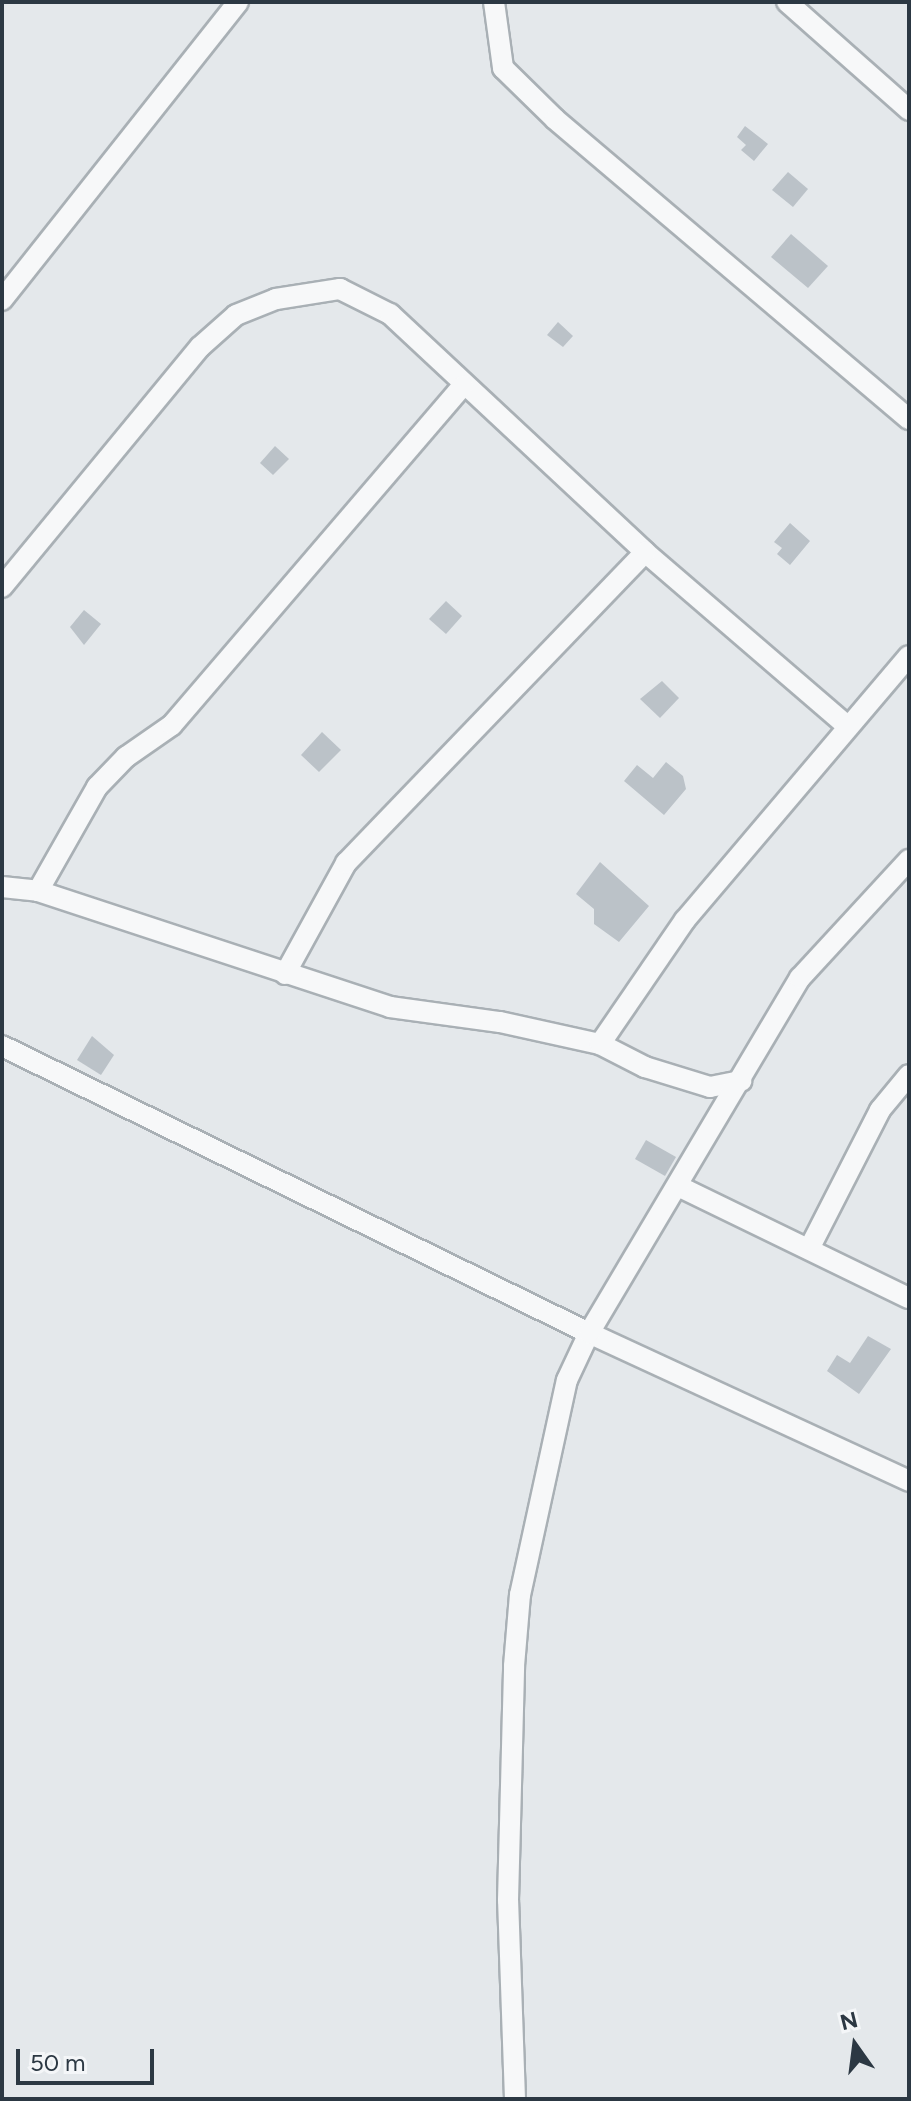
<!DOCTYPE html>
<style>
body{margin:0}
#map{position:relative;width:911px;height:2101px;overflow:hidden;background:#e4e8eb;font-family:Figtree,sans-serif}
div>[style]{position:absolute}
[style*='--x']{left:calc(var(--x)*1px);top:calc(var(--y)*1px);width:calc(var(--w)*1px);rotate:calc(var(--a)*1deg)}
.building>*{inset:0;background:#bbc2c8}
.roads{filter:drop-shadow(2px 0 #a9b0b5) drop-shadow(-2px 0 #a9b0b5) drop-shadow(0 2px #a9b0b5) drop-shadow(0 -2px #a9b0b5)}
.street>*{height:20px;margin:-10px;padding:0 10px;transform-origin:10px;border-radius:10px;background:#f7f8f9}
span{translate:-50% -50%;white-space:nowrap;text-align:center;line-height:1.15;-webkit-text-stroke:6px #f4f6f8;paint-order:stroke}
.frame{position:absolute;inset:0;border:4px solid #2c3843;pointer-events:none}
.north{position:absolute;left:815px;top:2005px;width:80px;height:80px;-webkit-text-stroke:6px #f4f6f8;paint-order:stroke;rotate:346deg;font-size:22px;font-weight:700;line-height:32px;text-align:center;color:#2c3843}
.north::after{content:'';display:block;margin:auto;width:28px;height:36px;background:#2c3843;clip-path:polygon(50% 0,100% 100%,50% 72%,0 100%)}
.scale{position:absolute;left:16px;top:2049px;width:138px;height:36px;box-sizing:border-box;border:4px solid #2c3843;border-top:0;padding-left:10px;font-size:24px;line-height:28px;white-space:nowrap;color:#2c3843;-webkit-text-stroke:6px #f4f6f8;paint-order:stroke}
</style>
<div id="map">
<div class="building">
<i style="clip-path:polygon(745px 126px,768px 144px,754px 161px,741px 150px,746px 145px,737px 137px)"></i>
<i style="clip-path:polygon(788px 172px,808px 189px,793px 207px,772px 190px)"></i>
<i style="clip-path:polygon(791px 234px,828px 266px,808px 288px,771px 257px)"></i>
<i style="clip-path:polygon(558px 322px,573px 336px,563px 347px,547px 335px)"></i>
<i style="clip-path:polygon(275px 446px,289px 459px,273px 475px,260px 463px)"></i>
<i style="clip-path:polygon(790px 523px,810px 541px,790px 565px,777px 554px,782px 548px,774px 542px)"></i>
<i style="clip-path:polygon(446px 601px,462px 616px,446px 634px,429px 619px)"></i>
<i style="clip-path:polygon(84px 610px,101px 624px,84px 645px,70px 627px)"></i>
<i style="clip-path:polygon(662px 681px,679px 698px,660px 718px,640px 699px)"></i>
<i style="clip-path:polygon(322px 732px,341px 750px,319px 772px,301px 755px)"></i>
<i style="clip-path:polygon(666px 762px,683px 776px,686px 789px,664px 815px,624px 781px,637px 765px,653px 778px)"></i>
<i style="clip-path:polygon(600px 862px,649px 906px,619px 942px,594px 924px,594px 909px,576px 894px)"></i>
<i style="clip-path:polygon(92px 1036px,114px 1055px,101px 1075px,77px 1060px)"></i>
<i style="clip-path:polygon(646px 1140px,676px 1157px,665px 1176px,635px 1159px)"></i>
<i style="clip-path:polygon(868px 1336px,891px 1349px,859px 1394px,827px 1371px,837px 1355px,850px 1363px)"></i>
</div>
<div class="roads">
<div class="street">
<i style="--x:494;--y:2;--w:67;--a:82.2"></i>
<i style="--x:503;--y:68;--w:73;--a:44.4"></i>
<i style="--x:555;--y:119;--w:464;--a:40.3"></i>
<i style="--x:787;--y:2;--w:163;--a:41.5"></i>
<i style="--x:2;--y:300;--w:380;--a:-51.6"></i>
<i style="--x:2;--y:587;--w:311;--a:-50.5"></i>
<i style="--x:200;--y:347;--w:48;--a:-41.6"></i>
<i style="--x:236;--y:315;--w:43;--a:-21.8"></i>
<i style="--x:276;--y:299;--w:65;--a:-8.9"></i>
<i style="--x:340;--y:289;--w:56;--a:26.6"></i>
<i style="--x:390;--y:314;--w:349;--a:43"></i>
<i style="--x:645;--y:552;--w:265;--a:40.7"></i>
<i style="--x:2;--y:887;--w:36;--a:6"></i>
<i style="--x:38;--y:891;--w:371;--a:18.2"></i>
<i style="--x:390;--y:1007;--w:111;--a:7.8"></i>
<i style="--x:500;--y:1022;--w:102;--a:12.4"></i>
<i style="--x:600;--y:1044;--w:51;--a:27.1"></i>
<i style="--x:645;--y:1067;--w:68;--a:17.1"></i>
<i style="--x:710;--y:1087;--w:32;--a:-11"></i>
<i style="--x:38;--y:891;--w:120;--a:-60.4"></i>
<i style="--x:97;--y:787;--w:42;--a:-46"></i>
<i style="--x:126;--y:757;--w:56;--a:-34.8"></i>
<i style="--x:172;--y:725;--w:447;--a:-49.4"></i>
<i style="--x:285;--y:974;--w:127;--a:-61.2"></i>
<i style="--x:346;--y:863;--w:431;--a:-46.1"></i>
<i style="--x:600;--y:1044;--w:150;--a:-55.6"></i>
<i style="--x:685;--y:920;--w:346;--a:-49.7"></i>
<i style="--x:2;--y:1046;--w:653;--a:26.06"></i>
<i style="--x:589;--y:1333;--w:353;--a:24.8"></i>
<i style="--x:680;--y:1187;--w:254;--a:25.9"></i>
<i style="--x:809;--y:1249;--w:156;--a:-62.9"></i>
<i style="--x:880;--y:1110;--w:45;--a:-50.4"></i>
<i style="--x:515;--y:2099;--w:199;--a:-92"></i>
<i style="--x:508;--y:1900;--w:234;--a:-88.5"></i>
<i style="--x:514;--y:1666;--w:71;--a:-85.2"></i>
<i style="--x:520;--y:1595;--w:220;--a:-77.7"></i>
<i style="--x:567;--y:1380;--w:52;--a:-64.9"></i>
<i style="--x:589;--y:1333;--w:413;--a:-59.3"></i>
<i style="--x:800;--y:978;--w:161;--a:-47.3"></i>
</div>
</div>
<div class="frame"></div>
<div class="north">N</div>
<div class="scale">50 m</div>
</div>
